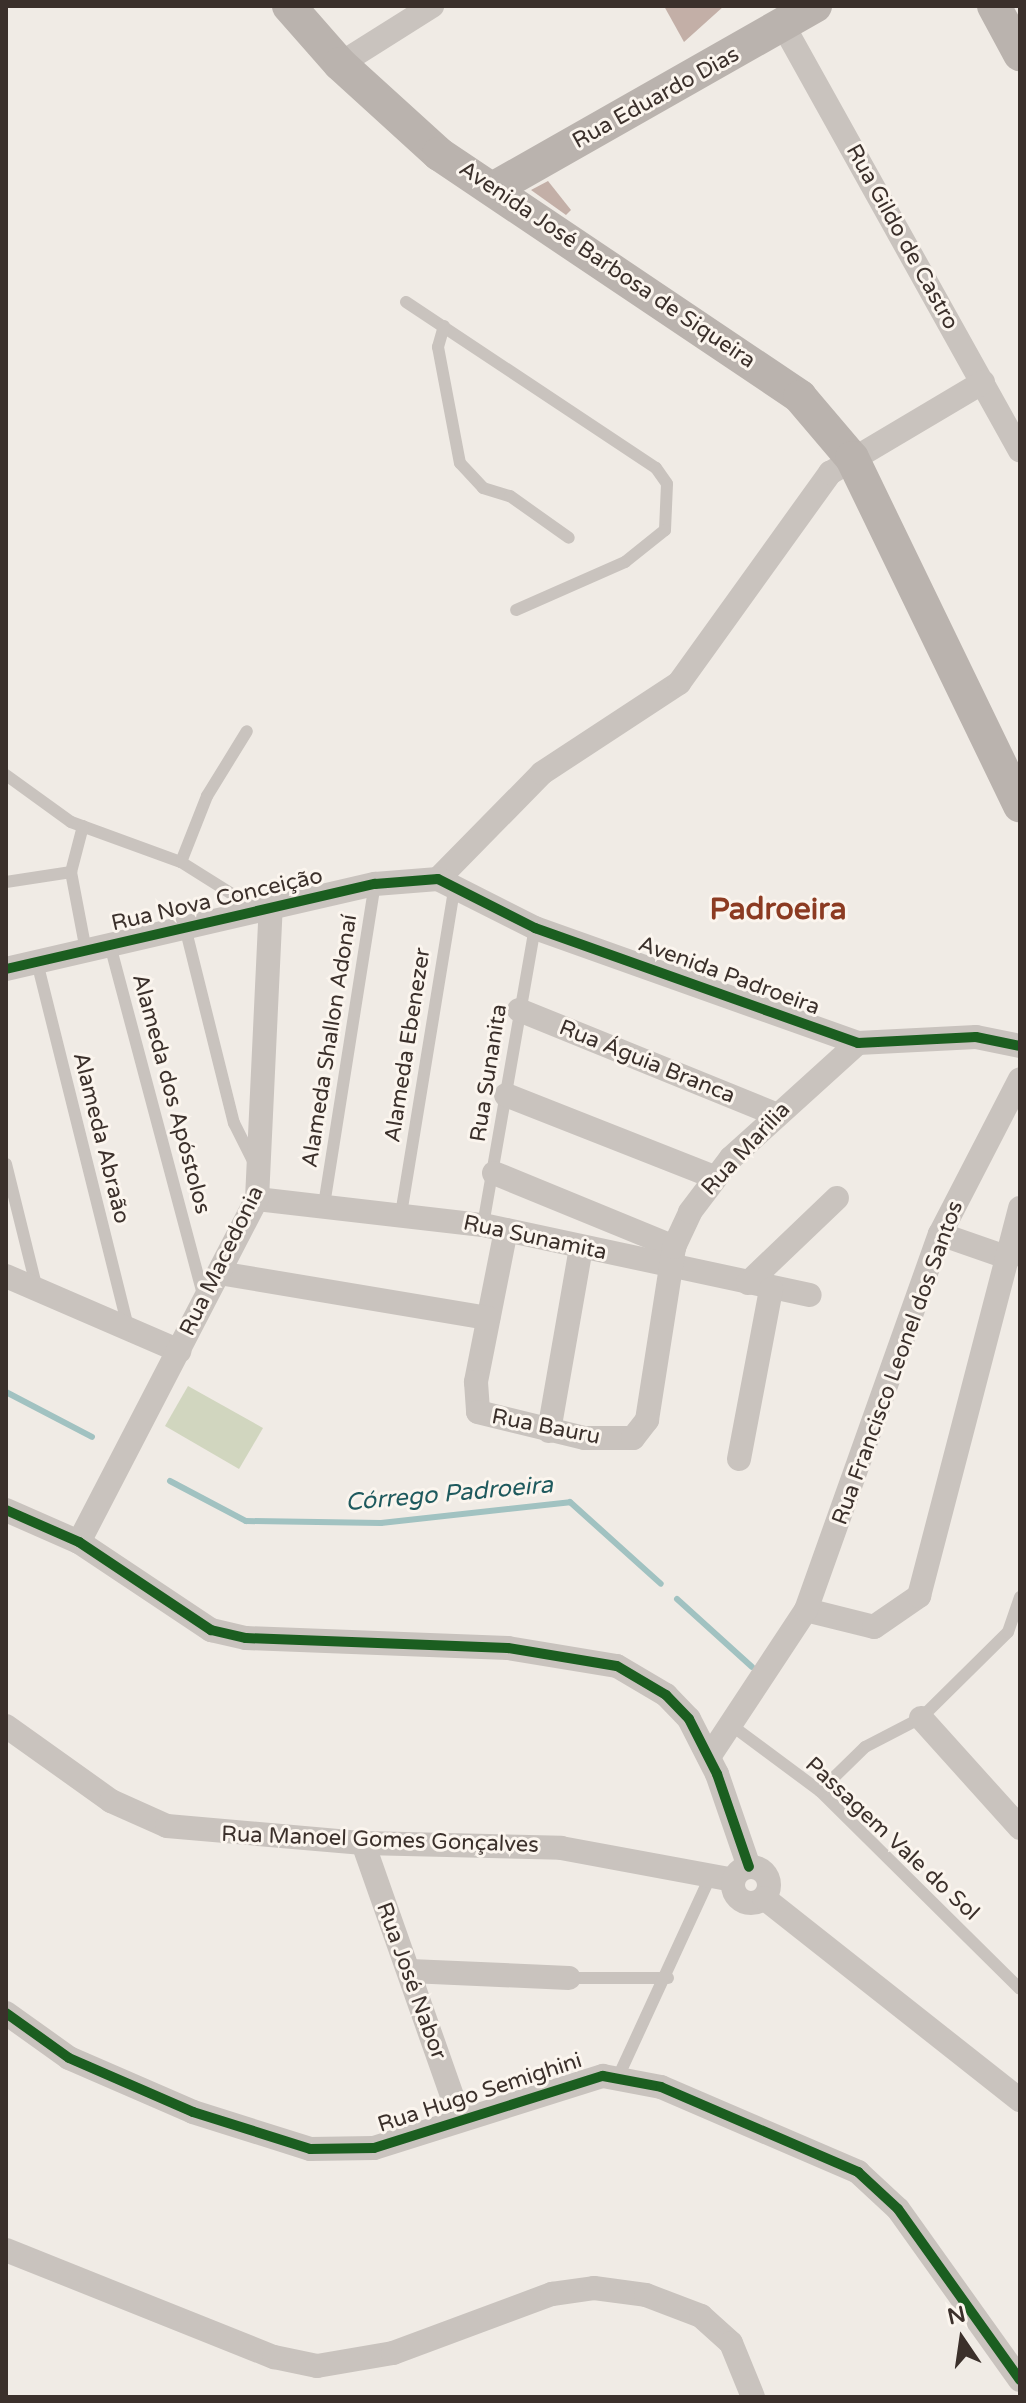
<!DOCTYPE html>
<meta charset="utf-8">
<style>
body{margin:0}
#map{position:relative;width:1026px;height:2403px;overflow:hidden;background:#f0ebe5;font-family:"Varela Round",sans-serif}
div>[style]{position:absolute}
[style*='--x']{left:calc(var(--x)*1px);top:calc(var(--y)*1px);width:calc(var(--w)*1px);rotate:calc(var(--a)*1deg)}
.green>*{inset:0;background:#d1d6bf}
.stream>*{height:6px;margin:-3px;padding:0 3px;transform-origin:3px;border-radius:3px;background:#a1c2c1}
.building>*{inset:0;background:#c3afa7}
.lane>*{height:12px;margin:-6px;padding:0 6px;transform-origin:6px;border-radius:6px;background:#c9c3be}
.street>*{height:24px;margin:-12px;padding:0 12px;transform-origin:12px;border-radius:12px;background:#c9c3be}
.street>.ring{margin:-12px;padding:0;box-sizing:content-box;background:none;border:24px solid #c9c3be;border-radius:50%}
.secondary>*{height:34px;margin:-17px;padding:0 17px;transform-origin:17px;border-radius:17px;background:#bab3ae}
.cycleway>*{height:10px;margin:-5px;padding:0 5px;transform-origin:5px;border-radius:5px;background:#1b5e20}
span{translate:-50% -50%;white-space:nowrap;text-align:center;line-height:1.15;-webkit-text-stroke:6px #fbf5ee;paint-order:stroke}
.street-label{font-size:22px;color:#3b302b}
.water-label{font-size:24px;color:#1f5a5e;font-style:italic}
.district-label{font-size:30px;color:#8c3b22;font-weight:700}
.frame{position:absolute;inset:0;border:8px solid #3b302b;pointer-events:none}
.north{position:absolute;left:922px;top:2299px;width:80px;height:80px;-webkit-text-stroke:6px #fbf5ee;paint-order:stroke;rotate:347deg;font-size:22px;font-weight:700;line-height:32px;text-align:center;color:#3b302b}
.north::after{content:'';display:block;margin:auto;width:28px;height:36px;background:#3b302b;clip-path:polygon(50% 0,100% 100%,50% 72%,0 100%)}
</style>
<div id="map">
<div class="green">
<i style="clip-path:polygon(188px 1386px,263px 1428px,239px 1469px,165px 1426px)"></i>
</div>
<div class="stream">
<i style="--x:6;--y:1392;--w:97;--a:27.6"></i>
<i style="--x:170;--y:1481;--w:86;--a:27.8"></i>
<i style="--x:246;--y:1521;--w:135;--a:0.8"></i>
<i style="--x:381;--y:1523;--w:190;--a:-6.3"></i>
<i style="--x:570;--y:1502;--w:122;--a:42"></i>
<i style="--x:677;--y:1599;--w:101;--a:42.2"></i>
</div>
<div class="building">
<i style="clip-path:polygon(664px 6px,724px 6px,684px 42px)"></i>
<i style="clip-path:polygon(548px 181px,571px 210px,566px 215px,531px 190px)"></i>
</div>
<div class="lane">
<i style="--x:406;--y:302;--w:300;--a:33.6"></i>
<i style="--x:656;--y:468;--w:19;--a:55"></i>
<i style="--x:667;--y:484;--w:46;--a:92.5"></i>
<i style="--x:665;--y:530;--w:51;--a:141.3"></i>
<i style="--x:625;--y:562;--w:119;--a:156.2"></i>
<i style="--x:444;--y:326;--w:22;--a:106"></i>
<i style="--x:438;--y:347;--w:118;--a:79.3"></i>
<i style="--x:460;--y:463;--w:34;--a:47"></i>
<i style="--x:483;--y:488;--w:28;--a:17"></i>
<i style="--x:510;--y:496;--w:72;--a:35.4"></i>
<i style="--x:6;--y:775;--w:80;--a:35.9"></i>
<i style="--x:71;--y:822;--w:117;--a:20"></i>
<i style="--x:181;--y:862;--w:71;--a:-68.5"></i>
<i style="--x:207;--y:796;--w:76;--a:-58.4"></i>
<i style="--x:83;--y:826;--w:48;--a:104.6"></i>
<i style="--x:71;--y:872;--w:80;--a:79.2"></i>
<i style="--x:181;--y:862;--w:89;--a:32.1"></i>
<i style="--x:6;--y:882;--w:66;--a:-8.7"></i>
<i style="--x:185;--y:927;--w:202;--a:76"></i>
<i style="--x:234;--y:1123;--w:47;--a:63.4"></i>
<i style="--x:110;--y:945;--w:365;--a:75.1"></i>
<i style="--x:37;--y:962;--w:373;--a:76"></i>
<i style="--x:6;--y:1164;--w:125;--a:76.1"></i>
<i style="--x:324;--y:1205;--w:325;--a:-81"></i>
<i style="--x:401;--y:1214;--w:332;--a:-80.7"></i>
<i style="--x:483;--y:1225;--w:302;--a:-80.1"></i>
<i style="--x:731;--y:1725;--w:111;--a:36.6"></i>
<i style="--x:820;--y:1791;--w:281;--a:44.7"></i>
<i style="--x:820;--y:1791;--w:63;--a:-44.4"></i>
<i style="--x:865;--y:1747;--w:63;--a:-27.4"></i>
<i style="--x:921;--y:1718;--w:122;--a:-44.7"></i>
<i style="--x:1008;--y:1632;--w:37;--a:-71"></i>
<i style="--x:569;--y:1978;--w:99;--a:0"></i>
<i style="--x:619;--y:2075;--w:220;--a:-65.3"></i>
</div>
<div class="street">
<i style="--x:783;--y:25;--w:487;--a:60.9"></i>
<i style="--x:340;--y:64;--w:109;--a:-32.2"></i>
<i style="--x:438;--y:879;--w:148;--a:-45.5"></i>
<i style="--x:542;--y:773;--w:164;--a:-33.3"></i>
<i style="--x:679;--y:683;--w:259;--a:-54.3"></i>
<i style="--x:830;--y:473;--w:178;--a:-30.7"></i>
<i style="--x:6;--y:969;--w:379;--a:-13"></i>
<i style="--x:375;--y:884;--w:63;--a:-4.5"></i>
<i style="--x:438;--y:879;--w:109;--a:26.8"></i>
<i style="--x:535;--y:928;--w:343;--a:19.6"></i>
<i style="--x:858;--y:1043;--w:118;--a:-2.9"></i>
<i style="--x:976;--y:1037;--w:45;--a:11.6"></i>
<i style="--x:519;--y:1010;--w:276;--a:22.1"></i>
<i style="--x:506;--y:1095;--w:224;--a:21.5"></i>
<i style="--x:494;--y:1173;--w:195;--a:22.3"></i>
<i style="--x:257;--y:1199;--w:227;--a:6.6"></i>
<i style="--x:483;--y:1225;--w:334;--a:12.1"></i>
<i style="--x:506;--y:1230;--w:155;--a:101.2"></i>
<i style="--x:476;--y:1382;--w:30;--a:86"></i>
<i style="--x:478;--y:1412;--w:110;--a:13.7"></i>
<i style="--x:585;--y:1438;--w:48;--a:0"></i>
<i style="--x:633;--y:1438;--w:23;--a:-52"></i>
<i style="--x:647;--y:1420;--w:175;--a:-81.1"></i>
<i style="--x:674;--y:1247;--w:38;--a:-65"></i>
<i style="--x:690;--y:1212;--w:68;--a:-52.8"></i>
<i style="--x:731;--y:1158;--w:171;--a:-42.2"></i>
<i style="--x:940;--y:1234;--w:73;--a:19.2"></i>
<i style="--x:219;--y:1273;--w:273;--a:9.5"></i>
<i style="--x:6;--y:1276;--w:189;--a:23.4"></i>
<i style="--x:748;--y:1283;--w:123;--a:-43.7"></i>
<i style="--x:549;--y:1431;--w:187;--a:-80.1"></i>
<i style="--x:739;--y:1459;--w:173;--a:-79.3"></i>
<i style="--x:6;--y:1510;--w:80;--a:23.7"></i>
<i style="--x:79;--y:1542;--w:159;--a:33.7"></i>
<i style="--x:211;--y:1630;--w:36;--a:13"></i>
<i style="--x:246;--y:1638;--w:262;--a:2.2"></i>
<i style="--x:508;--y:1648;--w:110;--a:9.4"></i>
<i style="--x:617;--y:1666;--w:57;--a:30.6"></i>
<i style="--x:666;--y:1695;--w:33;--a:46"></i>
<i style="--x:689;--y:1719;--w:62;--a:63"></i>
<i style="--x:717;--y:1774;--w:98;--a:71"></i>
<i style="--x:79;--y:1542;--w:386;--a:-62.6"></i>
<i style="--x:257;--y:1199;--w:292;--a:-87.3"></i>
<i style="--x:806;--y:1610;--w:70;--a:14"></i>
<i style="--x:874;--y:1627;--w:55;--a:-34.6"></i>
<i style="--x:919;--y:1596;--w:401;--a:-75.4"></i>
<i style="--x:921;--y:1718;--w:148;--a:48"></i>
<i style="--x:6;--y:1726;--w:129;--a:35.5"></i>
<i style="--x:111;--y:1801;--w:61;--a:24.1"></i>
<i style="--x:167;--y:1826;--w:197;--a:5"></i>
<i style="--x:363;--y:1843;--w:198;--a:1.4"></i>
<i style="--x:561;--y:1848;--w:175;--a:10.5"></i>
<i style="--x:709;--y:1757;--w:176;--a:-56.6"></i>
<i style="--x:806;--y:1610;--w:399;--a:-70.4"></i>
<i style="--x:940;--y:1234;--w:174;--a:-62.7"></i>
<i style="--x:363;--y:1843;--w:293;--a:70.6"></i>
<i class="ring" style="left:733px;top:1867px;width:12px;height:12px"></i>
<i style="--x:764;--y:1898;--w:326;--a:38.3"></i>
<i style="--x:410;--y:1971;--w:159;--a:2.5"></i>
<i style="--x:6;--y:2013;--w:77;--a:35.5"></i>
<i style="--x:69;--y:2058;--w:135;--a:23.5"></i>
<i style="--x:193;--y:2112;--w:123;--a:17.5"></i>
<i style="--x:310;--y:2149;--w:64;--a:-0.9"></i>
<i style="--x:374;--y:2148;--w:240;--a:-17.5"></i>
<i style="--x:603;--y:2076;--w:59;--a:10.7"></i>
<i style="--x:661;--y:2087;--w:215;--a:23.3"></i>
<i style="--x:858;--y:2172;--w:54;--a:42.8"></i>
<i style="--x:898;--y:2209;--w:210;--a:54.5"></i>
<i style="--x:6;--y:2250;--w:289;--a:21.8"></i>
<i style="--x:274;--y:2357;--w:44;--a:11.8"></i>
<i style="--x:317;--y:2366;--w:77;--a:-9.7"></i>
<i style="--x:393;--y:2353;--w:170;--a:-20.4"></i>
<i style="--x:552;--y:2294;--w:42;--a:-8.1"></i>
<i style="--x:594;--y:2288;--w:52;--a:7.7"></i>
<i style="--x:646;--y:2295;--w:59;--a:20.9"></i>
<i style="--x:701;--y:2316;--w:40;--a:42"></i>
<i style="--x:731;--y:2343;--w:58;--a:67.8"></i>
</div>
<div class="secondary">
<i style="--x:289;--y:6;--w:77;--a:48.7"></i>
<i style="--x:340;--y:64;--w:134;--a:42.3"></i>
<i style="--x:439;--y:154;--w:435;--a:33.9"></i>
<i style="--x:800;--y:397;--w:80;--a:49.6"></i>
<i style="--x:852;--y:458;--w:386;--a:64.2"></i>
<i style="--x:994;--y:6;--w:55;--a:61.6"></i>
<i style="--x:496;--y:187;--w:367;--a:-29.6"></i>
</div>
<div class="cycleway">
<i style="--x:6;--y:969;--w:379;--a:-13"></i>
<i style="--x:375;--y:884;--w:63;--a:-4.5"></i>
<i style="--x:438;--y:879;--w:109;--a:26.8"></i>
<i style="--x:535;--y:928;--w:343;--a:19.6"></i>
<i style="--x:858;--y:1043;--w:118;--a:-2.9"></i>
<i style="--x:976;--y:1037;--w:45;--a:11.6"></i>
<i style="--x:6;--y:1510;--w:80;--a:23.7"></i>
<i style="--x:79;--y:1542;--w:159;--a:33.7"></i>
<i style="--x:211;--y:1630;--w:36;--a:13"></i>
<i style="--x:246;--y:1638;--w:262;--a:2.2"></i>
<i style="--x:508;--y:1648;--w:110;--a:9.4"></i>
<i style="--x:617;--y:1666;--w:57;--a:30.6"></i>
<i style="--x:666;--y:1695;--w:33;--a:46"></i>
<i style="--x:689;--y:1719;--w:62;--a:63"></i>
<i style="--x:717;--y:1774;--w:98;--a:71"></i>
<i style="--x:6;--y:2013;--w:77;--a:35.5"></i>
<i style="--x:69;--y:2058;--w:135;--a:23.5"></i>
<i style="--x:193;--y:2112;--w:123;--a:17.5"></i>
<i style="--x:310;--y:2149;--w:64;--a:-0.9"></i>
<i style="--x:374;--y:2148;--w:240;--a:-17.5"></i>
<i style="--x:603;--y:2076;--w:59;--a:10.7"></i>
<i style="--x:661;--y:2087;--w:215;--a:23.3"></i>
<i style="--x:858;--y:2172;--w:54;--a:42.8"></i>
<i style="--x:898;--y:2209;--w:210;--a:54.5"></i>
</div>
<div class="street-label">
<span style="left:656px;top:98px;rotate:-29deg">Rua Eduardo Dias</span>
<span style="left:902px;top:237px;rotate:61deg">Rua Gildo de Castro</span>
<span style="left:607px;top:265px;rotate:34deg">Avenida José Barbosa de Siqueira</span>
<span style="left:217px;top:900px;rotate:-13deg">Rua Nova Conceição</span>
<span style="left:729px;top:976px;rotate:20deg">Avenida Padroeira</span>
<span style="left:330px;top:1041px;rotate:-81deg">Alameda Shallon Adonaí</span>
<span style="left:408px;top:1045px;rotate:-81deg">Alameda Ebenezer</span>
<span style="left:647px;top:1062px;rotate:22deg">Rua Águia Branca</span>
<span style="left:489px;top:1073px;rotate:-81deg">Rua Sunanita</span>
<span style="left:171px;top:1094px;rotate:75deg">Alameda dos Apóstolos</span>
<span style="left:101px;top:1138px;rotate:76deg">Alameda Abraão</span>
<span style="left:746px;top:1149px;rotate:-47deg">Rua Marilia</span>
<span style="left:535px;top:1238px;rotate:12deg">Rua Sunamita</span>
<span style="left:222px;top:1261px;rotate:-64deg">Rua Macedonia</span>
<span style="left:898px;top:1363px;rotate:-70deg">Rua Francisco Leonel dos Santos</span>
<span style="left:546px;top:1427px;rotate:11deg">Rua Bauru</span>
<span style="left:892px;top:1839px;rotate:43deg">Passagem Vale do Sol</span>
<span style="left:380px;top:1840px;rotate:2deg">Rua Manoel Gomes Gonçalves</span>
<span style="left:411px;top:1981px;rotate:70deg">Rua José Nabor</span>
<span style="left:480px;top:2093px;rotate:-18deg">Rua Hugo Semighini</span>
</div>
<div class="water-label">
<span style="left:449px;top:1494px;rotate:-5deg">Córrego Padroeira</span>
</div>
<div class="district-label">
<span style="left:778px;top:910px">Padroeira</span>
</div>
<div class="frame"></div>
<div class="north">N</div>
</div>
